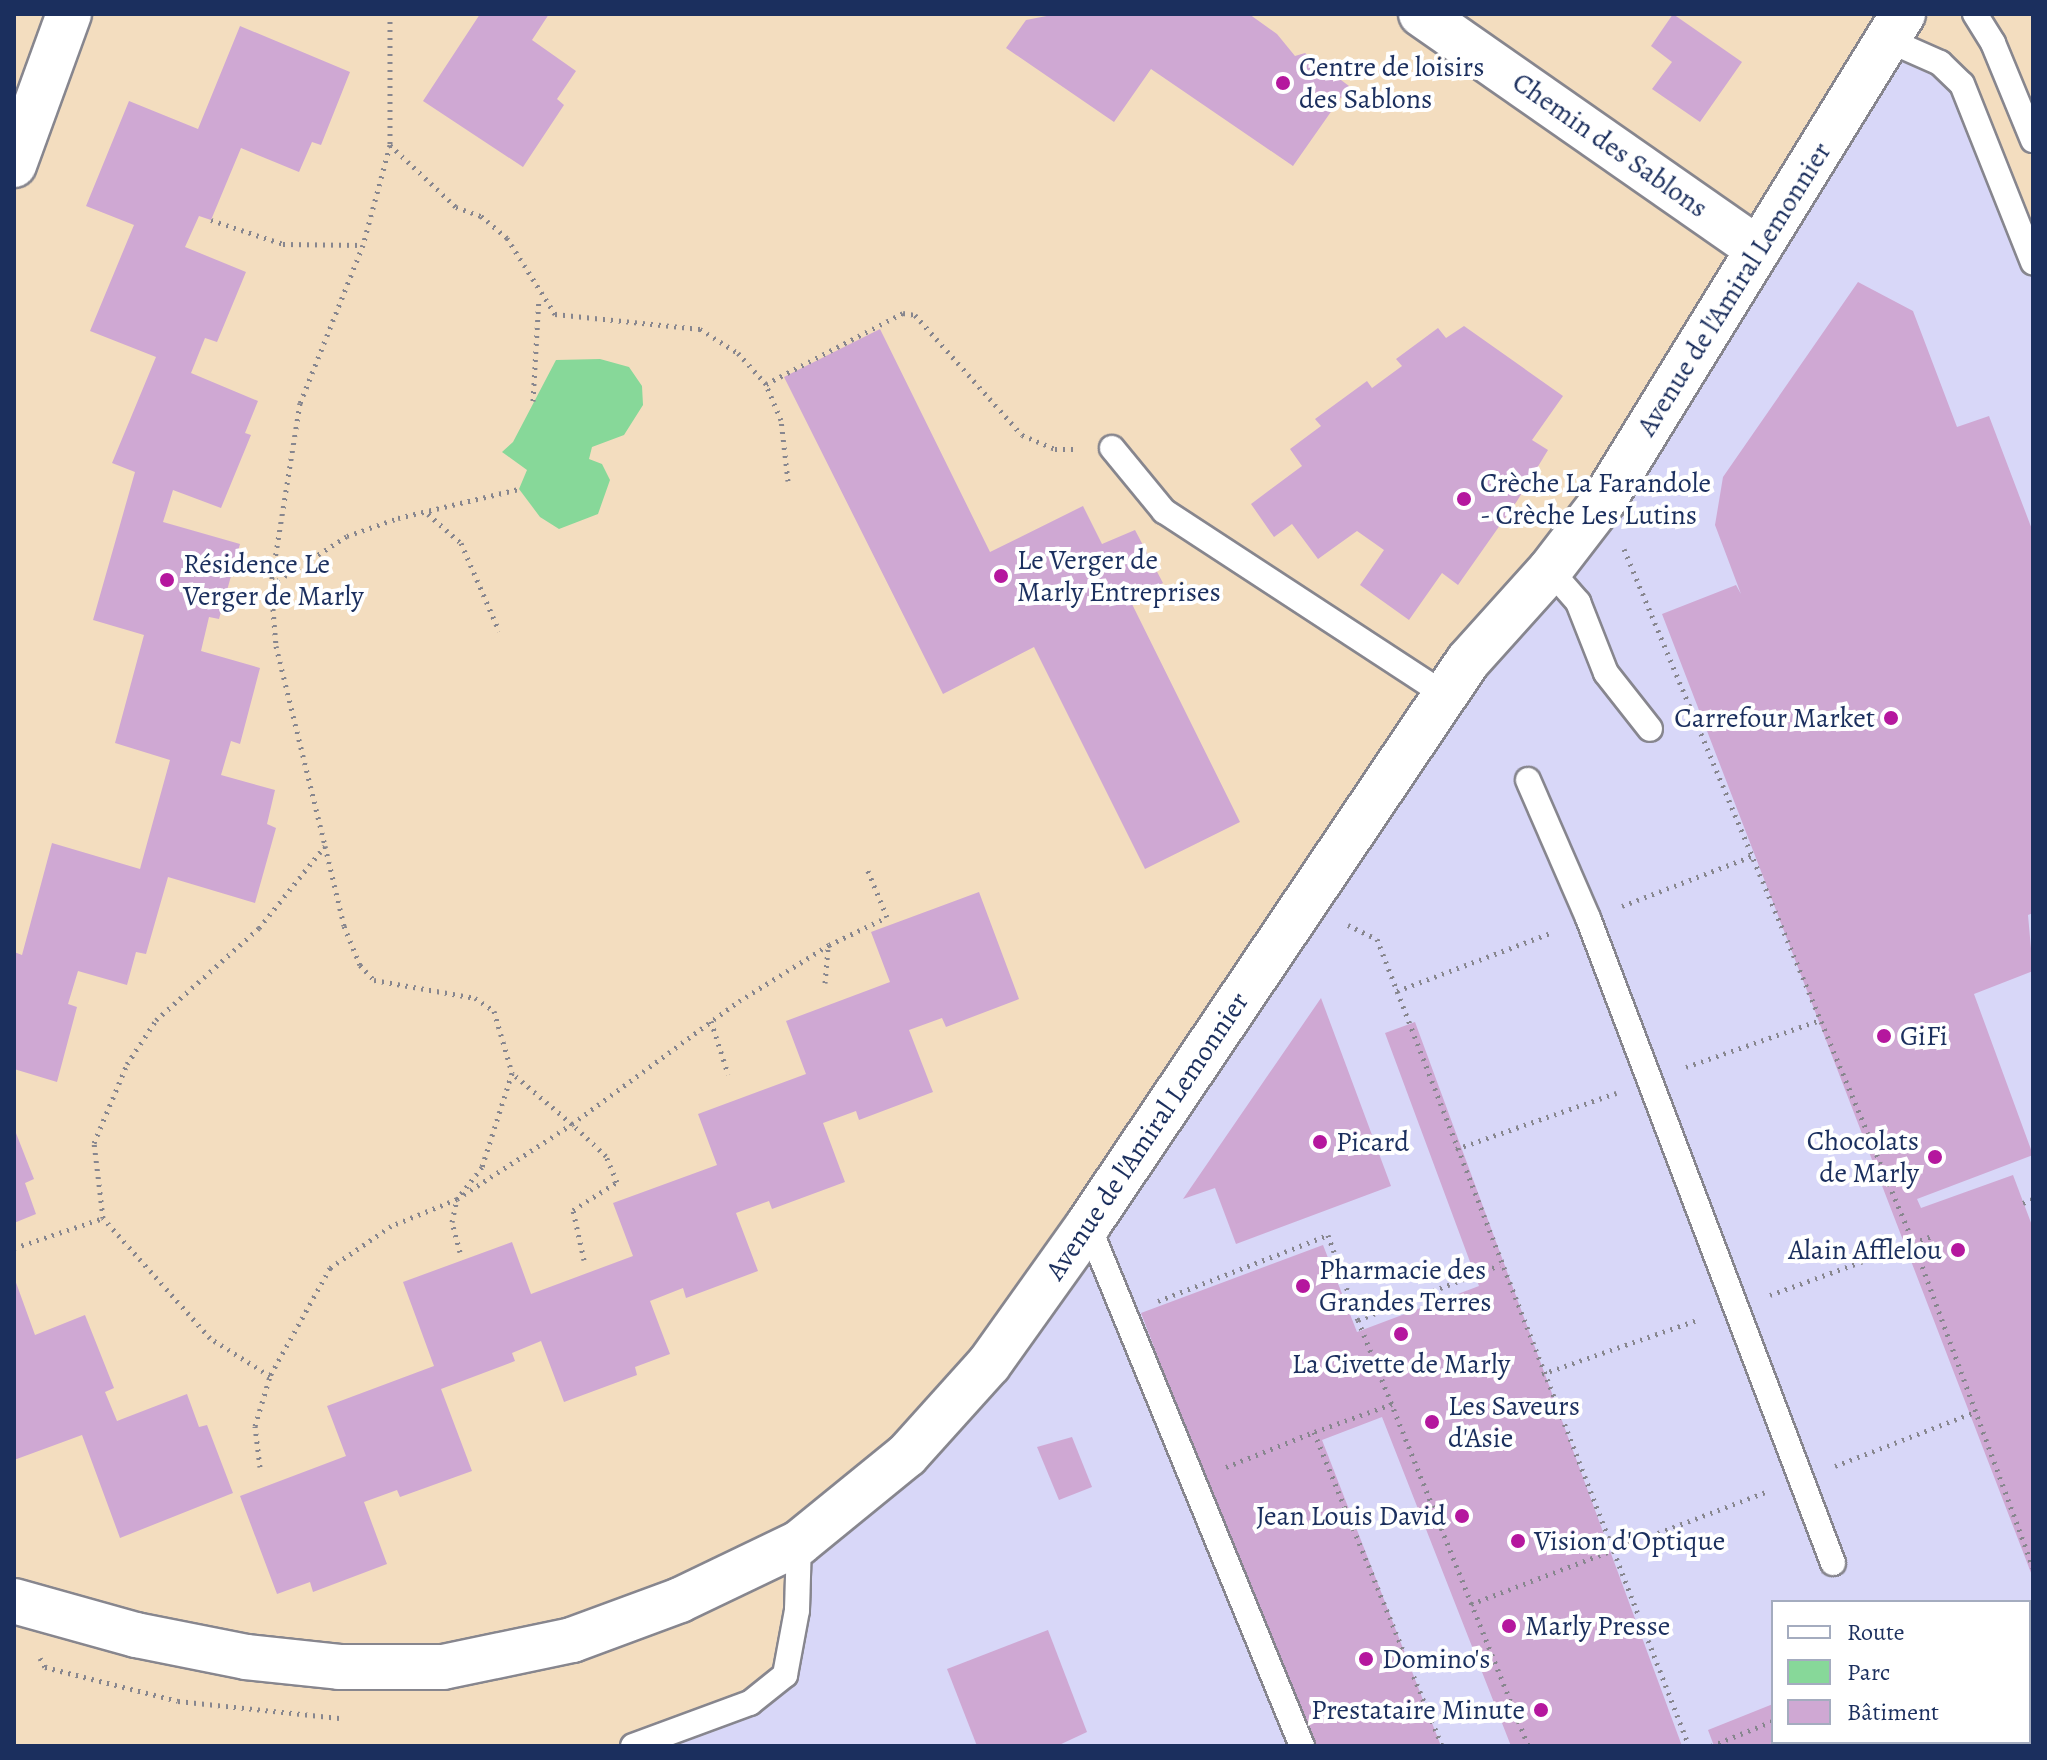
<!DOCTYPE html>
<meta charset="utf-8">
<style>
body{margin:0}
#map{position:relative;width:2047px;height:1760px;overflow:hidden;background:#f3ddbf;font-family:Alegreya,serif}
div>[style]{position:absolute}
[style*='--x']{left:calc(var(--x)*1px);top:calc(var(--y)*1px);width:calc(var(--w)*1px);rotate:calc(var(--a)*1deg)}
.built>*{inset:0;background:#d8d7f8}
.green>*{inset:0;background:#87d899}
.building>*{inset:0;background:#cfa8d3}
.path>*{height:5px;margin-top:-2.5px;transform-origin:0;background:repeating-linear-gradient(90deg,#87868e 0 2px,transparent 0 8px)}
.roads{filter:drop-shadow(2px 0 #87868e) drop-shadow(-2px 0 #87868e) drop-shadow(0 2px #87868e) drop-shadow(0 -2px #87868e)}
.service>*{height:24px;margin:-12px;padding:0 12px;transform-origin:12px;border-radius:12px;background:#fff}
.minor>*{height:44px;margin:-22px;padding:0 22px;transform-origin:22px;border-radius:22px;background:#fff}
.tertiary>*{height:44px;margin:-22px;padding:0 22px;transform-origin:22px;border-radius:22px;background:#fff}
.dots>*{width:22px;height:22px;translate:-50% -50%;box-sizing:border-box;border:4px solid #fff;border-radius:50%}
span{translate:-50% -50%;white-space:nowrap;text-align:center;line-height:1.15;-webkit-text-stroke:8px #fff;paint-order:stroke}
.poi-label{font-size:28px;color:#1b2f5e}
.left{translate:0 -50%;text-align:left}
.right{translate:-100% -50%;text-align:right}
.street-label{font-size:28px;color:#1b2f5e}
.frame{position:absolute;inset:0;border:16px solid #1b2f5e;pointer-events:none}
.legend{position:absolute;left:1771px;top:1600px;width:260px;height:144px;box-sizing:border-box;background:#fff;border:2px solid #a4acbf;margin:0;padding:10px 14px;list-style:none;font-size:24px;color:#1b2f5e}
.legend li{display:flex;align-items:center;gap:16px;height:40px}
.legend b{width:40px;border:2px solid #a4acbf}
</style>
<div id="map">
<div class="built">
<i style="clip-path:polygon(evenodd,1888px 40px,1940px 63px,2033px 262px,2033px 1746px,633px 1746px,785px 1675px,799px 1543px,907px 1455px,1523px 601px,1888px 40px,1773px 1602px,2029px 1602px,2029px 1742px,1773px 1742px,1773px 1602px)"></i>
</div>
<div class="green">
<i style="clip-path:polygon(600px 359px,629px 367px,642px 386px,643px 405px,624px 435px,592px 447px,589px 459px,602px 464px,610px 480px,598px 514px,559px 529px,540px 517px,519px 489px,527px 470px,502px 452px,513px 442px,556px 360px)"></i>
</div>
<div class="building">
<i style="clip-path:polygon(480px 14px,549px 14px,532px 40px,576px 71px,557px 99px,564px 105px,523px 167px,423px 101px)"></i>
<i style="clip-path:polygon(1057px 14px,1249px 14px,1277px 34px,1295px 56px,1305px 53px,1349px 86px,1293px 166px,1151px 69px,1114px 122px,1006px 48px,1026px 20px)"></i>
<i style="clip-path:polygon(1673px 14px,1742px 62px,1700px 122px,1652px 89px,1672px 62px,1651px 46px)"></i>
<i style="clip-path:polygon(240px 26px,350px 72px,321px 145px,312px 142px,299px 172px,241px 148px,211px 220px,199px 216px,185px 247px,246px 272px,217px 342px,205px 338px,191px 373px,258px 401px,245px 433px,251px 435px,221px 508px,173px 490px,163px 522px,240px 544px,219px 619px,209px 617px,201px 651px,260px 668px,240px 744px,231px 741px,221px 775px,275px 790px,267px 824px,276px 828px,255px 903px,168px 877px,146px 954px,136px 952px,127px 985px,78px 971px,68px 1004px,77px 1007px,57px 1082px,14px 1069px,14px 952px,22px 955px,52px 843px,140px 869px,170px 760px,115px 743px,144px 635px,93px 620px,135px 472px,112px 463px,156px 357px,90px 331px,134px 225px,86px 206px,129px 101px,198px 129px)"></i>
<i style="clip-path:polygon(1858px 282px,1913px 311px,1957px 427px,1989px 416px,2033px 532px,2033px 913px,2028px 915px,2033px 971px,1974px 994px,2033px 1155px,1917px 1199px,1921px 1208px,2013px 1175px,2033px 1228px,2033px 1578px,1662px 614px,1736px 585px,1741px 594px,1715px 525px,1723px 477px)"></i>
<i style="clip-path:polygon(1464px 326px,1563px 396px,1532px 440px,1548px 450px,1517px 501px,1458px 585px,1442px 573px,1409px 620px,1360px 585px,1384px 550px,1357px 531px,1318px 559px,1292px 524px,1274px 537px,1251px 504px,1302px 466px,1290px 449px,1321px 426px,1315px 419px,1367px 381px,1372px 388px,1402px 366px,1396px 359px,1438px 328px,1446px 338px)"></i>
<i style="clip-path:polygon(880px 329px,990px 552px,1083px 506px,1102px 544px,1135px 530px,1163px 583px,1130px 600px,1240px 822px,1145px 869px,1034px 647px,943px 694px,784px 377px)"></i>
<i style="clip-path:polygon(979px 892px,1019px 999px,946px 1027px,942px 1018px,909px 1030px,933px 1092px,859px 1120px,856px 1111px,823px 1123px,845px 1182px,772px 1209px,769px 1201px,736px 1213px,758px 1271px,686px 1298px,683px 1288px,650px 1301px,670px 1354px,635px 1367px,637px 1375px,564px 1402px,541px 1341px,512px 1353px,515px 1361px,441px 1389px,472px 1471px,400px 1497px,397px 1490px,364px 1502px,387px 1564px,313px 1592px,310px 1582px,277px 1594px,240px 1496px,346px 1456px,327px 1406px,434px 1366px,403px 1282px,512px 1242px,531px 1294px,633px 1256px,613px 1203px,717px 1165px,698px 1114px,806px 1074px,786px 1021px,890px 982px,871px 932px)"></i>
<i style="clip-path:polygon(1321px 998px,1391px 1186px,1236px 1244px,1215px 1188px,1183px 1199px)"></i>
<i style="clip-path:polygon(1415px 1022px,1682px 1746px,1511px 1746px,1382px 1417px,1322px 1440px,1441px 1746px,1304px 1746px,1194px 1467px,1199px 1465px,1141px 1313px,1323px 1245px,1357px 1332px,1479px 1286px,1385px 1033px)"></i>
<i style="clip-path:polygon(14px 1128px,34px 1179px,25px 1183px,36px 1214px,14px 1223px)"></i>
<i style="clip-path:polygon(14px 1277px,35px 1335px,85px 1315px,114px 1388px,105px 1392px,117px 1421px,187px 1394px,199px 1427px,207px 1425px,233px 1493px,120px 1538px,82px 1435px,14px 1460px)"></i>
<i style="clip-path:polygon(1072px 1437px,1092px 1487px,1059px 1500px,1037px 1447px)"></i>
<i style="clip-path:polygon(2033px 1602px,2033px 1746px,1714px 1746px,1708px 1730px,1773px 1704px,1773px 1742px,2029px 1742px)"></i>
<i style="clip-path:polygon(1048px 1630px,1087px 1732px,1057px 1746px,977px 1746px,947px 1669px)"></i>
</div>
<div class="path">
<i style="--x:390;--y:14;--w:131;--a:90"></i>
<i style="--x:390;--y:145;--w:104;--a:105.1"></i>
<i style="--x:363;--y:245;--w:170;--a:111.7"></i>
<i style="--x:300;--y:403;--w:184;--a:99.1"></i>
<i style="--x:271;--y:585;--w:90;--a:-32.8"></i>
<i style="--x:347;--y:536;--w:54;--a:-19.4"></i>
<i style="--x:398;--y:518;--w:124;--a:-13.5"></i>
<i style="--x:390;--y:145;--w:91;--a:43.2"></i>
<i style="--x:456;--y:207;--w:27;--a:20"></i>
<i style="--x:481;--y:216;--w:34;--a:40"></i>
<i style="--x:507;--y:238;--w:90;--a:57.7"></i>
<i style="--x:555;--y:314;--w:146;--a:5.9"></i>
<i style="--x:700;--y:329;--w:45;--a:32.3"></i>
<i style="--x:738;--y:353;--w:42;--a:47.9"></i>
<i style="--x:211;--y:220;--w:76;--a:18.4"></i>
<i style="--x:283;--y:244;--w:80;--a:0.7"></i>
<i style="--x:533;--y:401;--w:103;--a:-86.7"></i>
<i style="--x:788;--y:481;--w:61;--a:-96.5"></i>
<i style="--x:781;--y:420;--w:39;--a:-113"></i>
<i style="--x:766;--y:384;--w:154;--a:-27.4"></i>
<i style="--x:903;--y:313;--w:12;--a:9"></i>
<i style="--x:915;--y:315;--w:161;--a:48.3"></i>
<i style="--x:1022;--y:435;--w:36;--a:23"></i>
<i style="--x:1055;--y:449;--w:20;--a:0"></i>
<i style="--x:428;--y:514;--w:44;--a:41.3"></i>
<i style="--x:461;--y:543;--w:96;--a:66.6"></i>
<i style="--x:1624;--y:549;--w:753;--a:67.35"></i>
<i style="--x:1914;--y:1244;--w:345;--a:69.8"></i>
<i style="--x:271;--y:585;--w:61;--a:85.3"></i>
<i style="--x:276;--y:646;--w:206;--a:76.2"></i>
<i style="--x:325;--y:846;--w:82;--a:76.6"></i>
<i style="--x:344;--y:926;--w:42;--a:67.7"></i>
<i style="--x:360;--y:965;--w:21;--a:47"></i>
<i style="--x:374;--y:980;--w:103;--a:10.1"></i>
<i style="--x:475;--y:998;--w:23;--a:34"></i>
<i style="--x:494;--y:1011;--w:65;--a:73.8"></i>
<i style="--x:512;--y:1073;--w:99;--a:107.7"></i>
<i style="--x:482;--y:1167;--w:41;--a:128"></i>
<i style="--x:457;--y:1199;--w:71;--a:157.8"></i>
<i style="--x:391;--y:1226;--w:74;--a:145.5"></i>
<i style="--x:330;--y:1268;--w:124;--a:119.1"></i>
<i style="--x:270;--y:1376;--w:71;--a:-147.7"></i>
<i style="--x:210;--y:1338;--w:161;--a:-131.7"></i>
<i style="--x:103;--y:1218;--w:76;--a:-96.8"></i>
<i style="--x:94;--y:1143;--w:86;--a:-67.3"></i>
<i style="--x:127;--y:1064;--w:53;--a:-56.6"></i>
<i style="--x:156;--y:1020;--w:138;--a:-41.8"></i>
<i style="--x:259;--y:928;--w:105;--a:-51.2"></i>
<i style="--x:1622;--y:906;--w:139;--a:-21"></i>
<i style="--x:1348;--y:925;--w:32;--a:26"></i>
<i style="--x:1377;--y:939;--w:865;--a:68.86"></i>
<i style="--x:825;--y:983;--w:37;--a:-85"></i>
<i style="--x:1397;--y:991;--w:167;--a:-20.7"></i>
<i style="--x:711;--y:1021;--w:56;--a:72.2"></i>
<i style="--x:1686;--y:1067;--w:142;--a:-19.3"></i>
<i style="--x:1456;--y:1149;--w:170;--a:-19.3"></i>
<i style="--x:2023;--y:1203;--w:11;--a:-22"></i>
<i style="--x:14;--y:1248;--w:94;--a:-18.6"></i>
<i style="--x:460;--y:1252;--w:31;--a:-105"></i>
<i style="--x:452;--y:1222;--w:24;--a:-78"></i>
<i style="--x:457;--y:1199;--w:137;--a:-33.1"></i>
<i style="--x:572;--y:1124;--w:79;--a:-139.6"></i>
<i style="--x:584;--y:1260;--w:51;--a:-102.4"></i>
<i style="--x:573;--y:1210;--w:52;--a:-32.5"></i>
<i style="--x:617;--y:1182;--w:28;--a:-113"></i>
<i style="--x:606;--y:1156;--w:47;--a:-136.7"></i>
<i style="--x:572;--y:1124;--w:207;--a:-36.4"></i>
<i style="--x:739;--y:1001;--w:106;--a:-31.9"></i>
<i style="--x:829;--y:945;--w:64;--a:-25.8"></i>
<i style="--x:887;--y:917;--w:55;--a:-112.4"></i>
<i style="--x:1770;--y:1295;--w:172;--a:-20"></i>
<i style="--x:1158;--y:1301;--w:182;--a:-21.2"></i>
<i style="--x:1328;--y:1235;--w:90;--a:70.6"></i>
<i style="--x:1358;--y:1320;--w:152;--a:-21.2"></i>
<i style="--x:1358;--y:1320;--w:459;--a:68.2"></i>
<i style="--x:1542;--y:1374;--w:167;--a:-19.2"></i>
<i style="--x:1392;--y:1404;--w:83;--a:160.3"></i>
<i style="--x:1314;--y:1432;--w:339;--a:67.8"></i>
<i style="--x:1835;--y:1466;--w:150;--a:-21.1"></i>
<i style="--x:260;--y:1467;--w:41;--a:-97"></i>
<i style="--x:255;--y:1426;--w:52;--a:-73.3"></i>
<i style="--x:1226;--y:1467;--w:95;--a:-21.7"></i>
<i style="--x:1471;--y:1604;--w:316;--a:-20.8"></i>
<i style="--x:2029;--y:1619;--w:4;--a:-14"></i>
<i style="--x:40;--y:1658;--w:10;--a:61"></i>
<i style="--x:45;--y:1667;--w:137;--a:14.3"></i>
<i style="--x:178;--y:1701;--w:162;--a:6"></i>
<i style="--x:1711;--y:1746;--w:67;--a:-22"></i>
</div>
<div class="roads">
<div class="service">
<i style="--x:1975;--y:14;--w:34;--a:58"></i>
<i style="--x:1993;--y:43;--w:105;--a:67.6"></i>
<i style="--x:1888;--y:40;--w:57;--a:23.9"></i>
<i style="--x:1940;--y:63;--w:30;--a:44"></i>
<i style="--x:1962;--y:84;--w:192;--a:68.3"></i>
<i style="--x:1112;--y:448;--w:82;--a:50.5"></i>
<i style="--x:1164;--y:511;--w:336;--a:33.2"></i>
<i style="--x:1550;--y:570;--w:43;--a:48.8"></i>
<i style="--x:1578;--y:602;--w:76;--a:68.5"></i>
<i style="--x:1606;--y:673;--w:71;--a:51.8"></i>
<i style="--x:1528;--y:780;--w:150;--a:66.5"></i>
<i style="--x:1588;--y:918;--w:690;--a:69.2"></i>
<i style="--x:1088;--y:1225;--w:563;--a:67.67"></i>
<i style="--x:633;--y:1746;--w:125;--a:-20.2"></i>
<i style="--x:750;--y:1703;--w:45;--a:-38.7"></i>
<i style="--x:785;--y:1675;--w:66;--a:-79.5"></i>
<i style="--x:797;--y:1610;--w:67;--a:-88.3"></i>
</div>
<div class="minor">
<i style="--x:1421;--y:14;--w:411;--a:34.9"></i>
</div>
<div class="tertiary">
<i style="--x:14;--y:165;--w:161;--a:-70"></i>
<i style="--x:14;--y:1601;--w:127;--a:15.6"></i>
<i style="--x:136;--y:1635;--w:112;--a:11.3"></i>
<i style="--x:246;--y:1657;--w:94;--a:6.1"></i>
<i style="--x:339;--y:1667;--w:104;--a:0"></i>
<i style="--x:443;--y:1667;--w:132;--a:-11.8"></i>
<i style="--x:572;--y:1640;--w:115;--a:-20.3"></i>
<i style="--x:680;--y:1600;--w:132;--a:-25.6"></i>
<i style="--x:799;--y:1543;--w:139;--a:-39.2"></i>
<i style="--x:907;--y:1455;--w:122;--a:-48"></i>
<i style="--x:989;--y:1364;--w:171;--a:-54.5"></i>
<i style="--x:1088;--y:1225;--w:680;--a:-56.03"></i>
<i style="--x:1468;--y:661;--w:122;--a:-48"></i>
<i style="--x:1550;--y:570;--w:88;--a:-52.4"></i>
<i style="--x:1604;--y:500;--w:571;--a:-58.4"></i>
</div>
</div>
<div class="dots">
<i style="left:1283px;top:83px;background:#b5179e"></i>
<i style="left:1464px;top:499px;background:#b5179e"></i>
<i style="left:1001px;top:576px;background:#b5179e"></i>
<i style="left:167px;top:580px;background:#b5179e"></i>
<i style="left:1891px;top:718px;background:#b5179e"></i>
<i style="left:1884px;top:1036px;background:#b5179e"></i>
<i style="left:1320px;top:1142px;background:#b5179e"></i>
<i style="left:1935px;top:1157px;background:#b5179e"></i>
<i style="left:1958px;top:1250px;background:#b5179e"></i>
<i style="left:1303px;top:1286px;background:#b5179e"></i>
<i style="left:1401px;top:1334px;background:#b5179e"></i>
<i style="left:1432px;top:1422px;background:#b5179e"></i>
<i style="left:1462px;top:1516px;background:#b5179e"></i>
<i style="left:1518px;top:1541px;background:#b5179e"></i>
<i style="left:1509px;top:1626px;background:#b5179e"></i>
<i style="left:1366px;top:1659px;background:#b5179e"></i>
<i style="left:1541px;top:1710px;background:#b5179e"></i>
</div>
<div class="poi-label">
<span class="left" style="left:1299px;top:83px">Centre de loisirs<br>des Sablons</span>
<span class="left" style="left:1480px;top:499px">Crèche La Farandole<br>- Crèche Les Lutins</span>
<span class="left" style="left:1017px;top:576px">Le Verger de<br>Marly Entreprises</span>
<span class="left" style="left:183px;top:580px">Résidence Le<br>Verger de Marly</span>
<span class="right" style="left:1875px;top:718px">Carrefour Market</span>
<span class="left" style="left:1900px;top:1036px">GiFi</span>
<span class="right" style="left:1919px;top:1157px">Chocolats<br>de Marly</span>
<span class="left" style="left:1336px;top:1142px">Picard</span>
<span class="right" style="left:1942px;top:1250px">Alain Afflelou</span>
<span class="left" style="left:1319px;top:1286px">Pharmacie des<br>Grandes Terres</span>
<span style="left:1401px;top:1364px">La Civette de Marly</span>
<span class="left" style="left:1448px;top:1422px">Les Saveurs<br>d'Asie</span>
<span class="right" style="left:1446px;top:1516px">Jean Louis David</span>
<span class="left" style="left:1534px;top:1541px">Vision d'Optique</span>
<span class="left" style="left:1525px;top:1626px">Marly Presse</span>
<span class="left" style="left:1382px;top:1659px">Domino's</span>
<span class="right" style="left:1525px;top:1710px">Prestataire Minute</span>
</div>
<div class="street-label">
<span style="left:1610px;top:145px;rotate:35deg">Chemin des Sablons</span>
<span style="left:1734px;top:289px;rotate:-58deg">Avenue de l'Amiral Lemonnier</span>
<span style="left:1147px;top:1136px;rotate:-56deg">Avenue de l'Amiral Lemonnier</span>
</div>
<div class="frame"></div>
<ul class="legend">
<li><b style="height:10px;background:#fff"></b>Route</li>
<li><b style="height:22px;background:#87d899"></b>Parc</li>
<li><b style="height:22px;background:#cfa8d3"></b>Bâtiment</li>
</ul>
</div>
